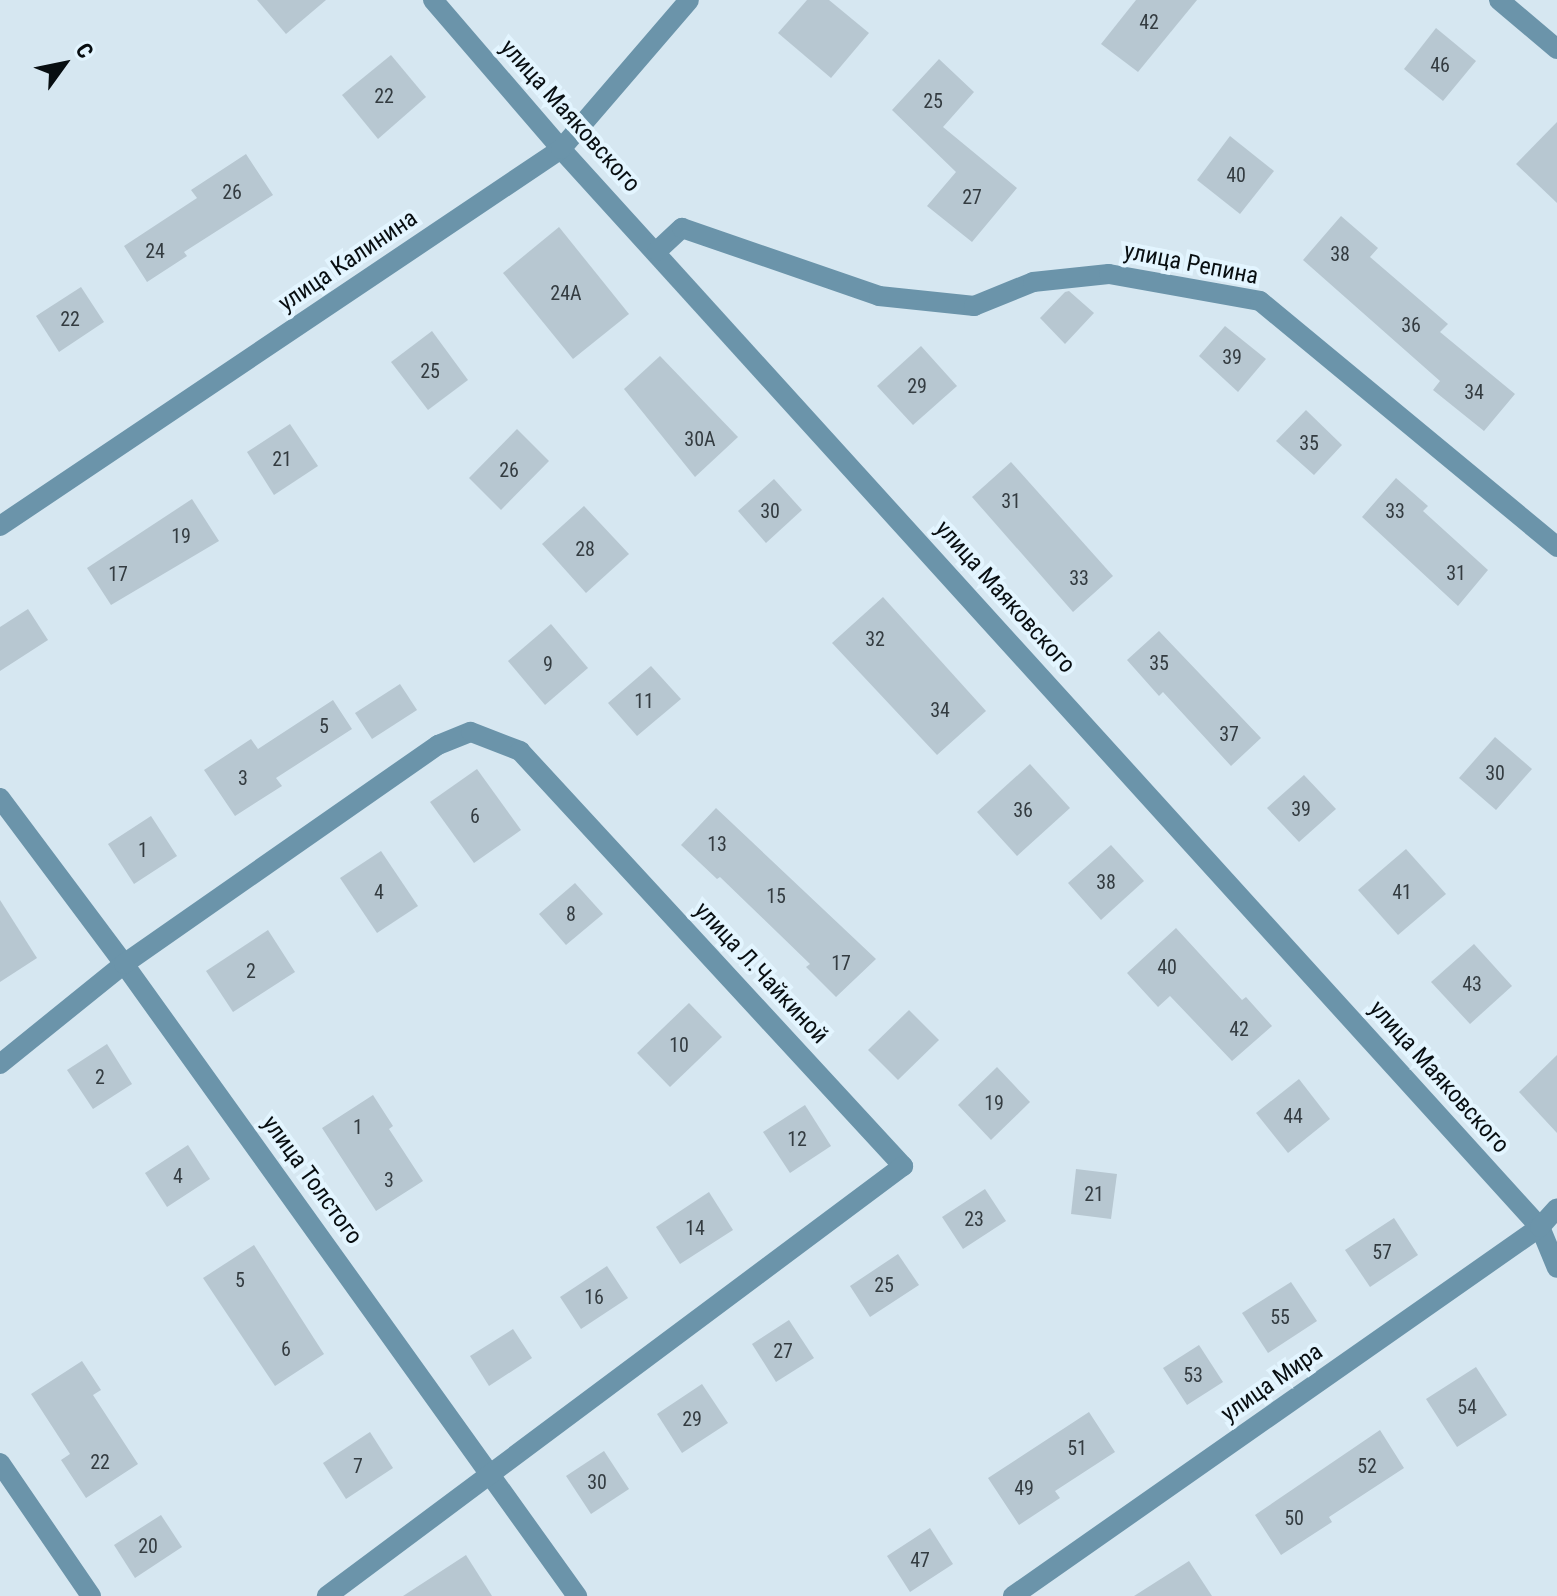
<!DOCTYPE html>
<meta charset="utf-8">
<style>
body{margin:0}
#map{position:relative;width:1557px;height:1596px;overflow:hidden;background:#d6e7f1;font-family:"Roboto Condensed",sans-serif}
div>[style]{position:absolute}
[style*='--x']{left:calc(var(--x)*1px);top:calc(var(--y)*1px);width:calc(var(--w)*1px);rotate:calc(var(--a)*1deg)}
.building>*{inset:0;background:#b7c7d1}
.minor>*{height:20px;margin:-10px;padding:0 10px;transform-origin:10px;border-radius:10px;background:#6b94aa}
span{translate:-50% -50%;white-space:nowrap;text-align:center;line-height:1.15;-webkit-text-stroke:8px #e3f5ff;paint-order:stroke}
.number-label{font-size:20px;color:#343c41}
.number-label span{-webkit-text-stroke-width:0}
.street-label{font-size:24px;color:#080e11}
.north{position:absolute;left:24px;top:24px;width:80px;height:80px;-webkit-text-stroke:6px #e3f5ff;paint-order:stroke;rotate:57deg;font-size:22px;font-weight:700;line-height:32px;text-align:center;color:#080e11}
.north::after{content:'';display:block;margin:auto;width:28px;height:36px;background:#080e11;clip-path:polygon(50% 0,100% 100%,50% 72%,0 100%)}
</style>
<div id="map">
<div class="building">
<i style="clip-path:polygon(257px 0,326px 0,286px 34px)"></i>
<i style="clip-path:polygon(807px 0,829px 0,869px 33px,831px 78px,778px 33px)"></i>
<i style="clip-path:polygon(1136px 0,1197px 0,1138px 72px,1101px 44px)"></i>
<i style="clip-path:polygon(1436px 28px,1476px 61px,1443px 101px,1404px 69px)"></i>
<i style="clip-path:polygon(391px 55px,426px 97px,378px 139px,342px 95px)"></i>
<i style="clip-path:polygon(939px 59px,974px 92px,943px 127px,1017px 188px,972px 242px,927px 206px,956px 172px,892px 110px)"></i>
<i style="clip-path:polygon(1557px 122px,1557px 203px,1516px 164px)"></i>
<i style="clip-path:polygon(1230px 136px,1274px 171px,1240px 214px,1197px 180px)"></i>
<i style="clip-path:polygon(246px 154px,273px 195px,184px 252px,187px 256px,147px 282px,124px 246px,197px 198px,191px 190px)"></i>
<i style="clip-path:polygon(1341px 216px,1378px 248px,1370px 257px,1448px 324px,1440px 332px,1515px 394px,1484px 431px,1433px 390px,1440px 381px,1303px 260px)"></i>
<i style="clip-path:polygon(559px 227px,629px 314px,573px 359px,503px 273px)"></i>
<i style="clip-path:polygon(81px 287px,104px 322px,59px 352px,36px 316px)"></i>
<i style="clip-path:polygon(1069px 291px,1094px 313px,1065px 344px,1040px 318px,1065px 292px)"></i>
<i style="clip-path:polygon(1225px 326px,1266px 359px,1238px 392px,1199px 356px)"></i>
<i style="clip-path:polygon(432px 331px,468px 380px,428px 410px,391px 362px)"></i>
<i style="clip-path:polygon(921px 346px,957px 386px,913px 425px,877px 386px)"></i>
<i style="clip-path:polygon(660px 356px,738px 437px,695px 477px,624px 389px)"></i>
<i style="clip-path:polygon(1306px 410px,1342px 445px,1314px 475px,1276px 441px)"></i>
<i style="clip-path:polygon(290px 424px,318px 466px,274px 495px,247px 452px)"></i>
<i style="clip-path:polygon(517px 429px,549px 461px,501px 510px,469px 478px)"></i>
<i style="clip-path:polygon(1011px 462px,1113px 576px,1073px 612px,972px 497px)"></i>
<i style="clip-path:polygon(1396px 478px,1428px 506px,1423px 511px,1488px 570px,1458px 606px,1362px 517px)"></i>
<i style="clip-path:polygon(774px 479px,802px 510px,766px 543px,738px 511px)"></i>
<i style="clip-path:polygon(192px 499px,219px 541px,111px 605px,87px 568px)"></i>
<i style="clip-path:polygon(584px 506px,629px 554px,586px 593px,542px 544px)"></i>
<i style="clip-path:polygon(883px 597px,986px 711px,937px 755px,832px 643px)"></i>
<i style="clip-path:polygon(28px 609px,48px 640px,0 671px,0 627px)"></i>
<i style="clip-path:polygon(551px 624px,588px 668px,545px 705px,508px 661px)"></i>
<i style="clip-path:polygon(1159px 631px,1261px 738px,1231px 766px,1163px 692px,1159px 696px,1127px 660px)"></i>
<i style="clip-path:polygon(651px 666px,681px 699px,637px 736px,608px 703px)"></i>
<i style="clip-path:polygon(400px 684px,417px 710px,372px 739px,355px 713px)"></i>
<i style="clip-path:polygon(333px 700px,352px 729px,276px 778px,282px 786px,235px 816px,204px 770px,251px 739px,258px 749px)"></i>
<i style="clip-path:polygon(1495px 737px,1532px 769px,1496px 810px,1459px 778px)"></i>
<i style="clip-path:polygon(1030px 764px,1070px 808px,1017px 856px,977px 812px)"></i>
<i style="clip-path:polygon(477px 769px,521px 830px,474px 863px,430px 802px)"></i>
<i style="clip-path:polygon(1304px 775px,1336px 809px,1299px 842px,1267px 808px)"></i>
<i style="clip-path:polygon(716px 808px,876px 959px,836px 997px,806px 967px,810px 964px,720px 877px,717px 879px,681px 845px)"></i>
<i style="clip-path:polygon(151px 816px,177px 856px,134px 884px,108px 844px)"></i>
<i style="clip-path:polygon(1111px 845px,1144px 881px,1101px 920px,1068px 883px)"></i>
<i style="clip-path:polygon(1406px 849px,1446px 894px,1398px 935px,1358px 890px)"></i>
<i style="clip-path:polygon(381px 851px,418px 906px,377px 933px,340px 878px)"></i>
<i style="clip-path:polygon(575px 883px,603px 914px,566px 945px,539px 914px)"></i>
<i style="clip-path:polygon(0 900px,37px 958px,0 982px)"></i>
<i style="clip-path:polygon(1176px 928px,1242px 1000px,1246px 997px,1272px 1026px,1232px 1061px,1170px 996px,1158px 1007px,1127px 973px)"></i>
<i style="clip-path:polygon(268px 930px,295px 972px,233px 1012px,206px 971px)"></i>
<i style="clip-path:polygon(1474px 944px,1512px 986px,1470px 1024px,1431px 982px)"></i>
<i style="clip-path:polygon(689px 1003px,722px 1037px,670px 1087px,637px 1053px)"></i>
<i style="clip-path:polygon(909px 1010px,939px 1040px,898px 1080px,868px 1050px)"></i>
<i style="clip-path:polygon(107px 1044px,132px 1084px,93px 1109px,67px 1070px)"></i>
<i style="clip-path:polygon(1557px 1055px,1557px 1133px,1519px 1092px)"></i>
<i style="clip-path:polygon(997px 1067px,1030px 1102px,991px 1140px,958px 1105px)"></i>
<i style="clip-path:polygon(1299px 1079px,1330px 1119px,1288px 1153px,1256px 1113px)"></i>
<i style="clip-path:polygon(373px 1095px,393px 1126px,389px 1129px,423px 1181px,376px 1211px,322px 1128px)"></i>
<i style="clip-path:polygon(805px 1105px,831px 1146px,790px 1173px,763px 1132px)"></i>
<i style="clip-path:polygon(188px 1145px,210px 1179px,167px 1207px,145px 1173px)"></i>
<i style="clip-path:polygon(1076px 1169px,1117px 1174px,1111px 1219px,1071px 1214px)"></i>
<i style="clip-path:polygon(985px 1189px,1006px 1221px,963px 1249px,942px 1217px)"></i>
<i style="clip-path:polygon(709px 1192px,733px 1230px,680px 1264px,656px 1227px)"></i>
<i style="clip-path:polygon(1394px 1218px,1418px 1255px,1370px 1287px,1345px 1250px)"></i>
<i style="clip-path:polygon(254px 1245px,324px 1354px,275px 1386px,203px 1278px)"></i>
<i style="clip-path:polygon(898px 1254px,919px 1285px,870px 1317px,850px 1286px)"></i>
<i style="clip-path:polygon(607px 1266px,628px 1298px,581px 1329px,560px 1297px)"></i>
<i style="clip-path:polygon(1291px 1282px,1317px 1321px,1268px 1353px,1242px 1313px)"></i>
<i style="clip-path:polygon(789px 1320px,814px 1358px,776px 1382px,752px 1344px)"></i>
<i style="clip-path:polygon(513px 1329px,532px 1358px,489px 1386px,470px 1356px)"></i>
<i style="clip-path:polygon(1199px 1345px,1223px 1382px,1187px 1405px,1163px 1368px)"></i>
<i style="clip-path:polygon(82px 1361px,101px 1390px,93px 1395px,138px 1464px,86px 1498px,61px 1460px,70px 1454px,31px 1394px)"></i>
<i style="clip-path:polygon(1476px 1367px,1507px 1415px,1457px 1447px,1426px 1399px)"></i>
<i style="clip-path:polygon(702px 1384px,728px 1423px,682px 1453px,657px 1414px)"></i>
<i style="clip-path:polygon(1089px 1412px,1115px 1452px,1055px 1491px,1060px 1498px,1019px 1525px,988px 1478px)"></i>
<i style="clip-path:polygon(1380px 1430px,1404px 1468px,1329px 1517px,1332px 1522px,1281px 1555px,1255px 1515px)"></i>
<i style="clip-path:polygon(370px 1432px,393px 1468px,346px 1499px,323px 1463px)"></i>
<i style="clip-path:polygon(604px 1451px,629px 1489px,591px 1514px,566px 1476px)"></i>
<i style="clip-path:polygon(161px 1515px,182px 1547px,135px 1578px,114px 1545px)"></i>
<i style="clip-path:polygon(930px 1528px,953px 1564px,910px 1592px,887px 1556px)"></i>
<i style="clip-path:polygon(466px 1555px,492px 1596px,403px 1596px)"></i>
<i style="clip-path:polygon(1189px 1561px,1212px 1596px,1134px 1596px)"></i>
</div>
<div class="minor">
<i style="--x:433;--y:0;--w:196;--a:49.3"></i>
<i style="--x:561;--y:149;--w:1456;--a:47.76"></i>
<i style="--x:1540;--y:1227;--w:44;--a:67.5"></i>
<i style="--x:1499;--y:0;--w:76;--a:40.2"></i>
<i style="--x:657;--y:251;--w:34;--a:-43"></i>
<i style="--x:682;--y:228;--w:208;--a:19"></i>
<i style="--x:879;--y:296;--w:96;--a:6"></i>
<i style="--x:974;--y:306;--w:64;--a:-22.1"></i>
<i style="--x:1033;--y:282;--w:76;--a:-6"></i>
<i style="--x:1109;--y:274;--w:153;--a:10.1"></i>
<i style="--x:1260;--y:301;--w:386;--a:39.6"></i>
<i style="--x:0;--y:526;--w:676;--a:-33.9"></i>
<i style="--x:561;--y:149;--w:196;--a:-49.3"></i>
<i style="--x:0;--y:798;--w:207;--a:53.2"></i>
<i style="--x:124;--y:964;--w:778;--a:54.37"></i>
<i style="--x:0;--y:1064;--w:159;--a:-38.9"></i>
<i style="--x:124;--y:964;--w:383;--a:-34.9"></i>
<i style="--x:438;--y:745;--w:35;--a:-22"></i>
<i style="--x:471;--y:732;--w:53;--a:21.2"></i>
<i style="--x:520;--y:751;--w:565;--a:47.3"></i>
<i style="--x:903;--y:1166;--w:719;--a:143.26"></i>
<i style="--x:0;--y:1463;--w:161;--a:55.6"></i>
<i style="--x:1013;--y:1596;--w:643;--a:-35"></i>
<i style="--x:1540;--y:1227;--w:25;--a:-48"></i>
</div>
<div class="number-label">
<span style="left:1149px;top:22px">42</span>
<span style="left:1440px;top:65px">46</span>
<span style="left:384px;top:96px">22</span>
<span style="left:933px;top:101px">25</span>
<span style="left:1236px;top:175px">40</span>
<span style="left:232px;top:192px">26</span>
<span style="left:972px;top:197px">27</span>
<span style="left:155px;top:251px">24</span>
<span style="left:1340px;top:254px">38</span>
<span style="left:566px;top:293px">24А</span>
<span style="left:70px;top:319px">22</span>
<span style="left:1411px;top:325px">36</span>
<span style="left:1232px;top:357px">39</span>
<span style="left:430px;top:371px">25</span>
<span style="left:917px;top:386px">29</span>
<span style="left:1474px;top:392px">34</span>
<span style="left:700px;top:439px">30А</span>
<span style="left:1309px;top:443px">35</span>
<span style="left:282px;top:459px">21</span>
<span style="left:509px;top:470px">26</span>
<span style="left:1011px;top:501px">31</span>
<span style="left:770px;top:511px">30</span>
<span style="left:1395px;top:511px">33</span>
<span style="left:181px;top:536px">19</span>
<span style="left:585px;top:549px">28</span>
<span style="left:1456px;top:573px">31</span>
<span style="left:118px;top:574px">17</span>
<span style="left:1079px;top:578px">33</span>
<span style="left:875px;top:639px">32</span>
<span style="left:1159px;top:663px">35</span>
<span style="left:548px;top:664px">9</span>
<span style="left:644px;top:701px">11</span>
<span style="left:940px;top:710px">34</span>
<span style="left:324px;top:726px">5</span>
<span style="left:1229px;top:734px">37</span>
<span style="left:1495px;top:773px">30</span>
<span style="left:243px;top:778px">3</span>
<span style="left:1301px;top:809px">39</span>
<span style="left:1023px;top:810px">36</span>
<span style="left:475px;top:816px">6</span>
<span style="left:717px;top:844px">13</span>
<span style="left:143px;top:850px">1</span>
<span style="left:1106px;top:882px">38</span>
<span style="left:379px;top:892px">4</span>
<span style="left:1402px;top:892px">41</span>
<span style="left:776px;top:896px">15</span>
<span style="left:571px;top:914px">8</span>
<span style="left:841px;top:963px">17</span>
<span style="left:1167px;top:967px">40</span>
<span style="left:251px;top:971px">2</span>
<span style="left:1472px;top:984px">43</span>
<span style="left:1239px;top:1029px">42</span>
<span style="left:679px;top:1045px">10</span>
<span style="left:100px;top:1077px">2</span>
<span style="left:994px;top:1103px">19</span>
<span style="left:1293px;top:1116px">44</span>
<span style="left:358px;top:1127px">1</span>
<span style="left:797px;top:1139px">12</span>
<span style="left:178px;top:1176px">4</span>
<span style="left:389px;top:1180px">3</span>
<span style="left:1094px;top:1194px">21</span>
<span style="left:974px;top:1219px">23</span>
<span style="left:695px;top:1228px">14</span>
<span style="left:1382px;top:1252px">57</span>
<span style="left:240px;top:1280px">5</span>
<span style="left:884px;top:1285px">25</span>
<span style="left:594px;top:1297px">16</span>
<span style="left:1280px;top:1317px">55</span>
<span style="left:286px;top:1349px">6</span>
<span style="left:783px;top:1351px">27</span>
<span style="left:1193px;top:1375px">53</span>
<span style="left:1467px;top:1407px">54</span>
<span style="left:692px;top:1419px">29</span>
<span style="left:1077px;top:1448px">51</span>
<span style="left:100px;top:1462px">22</span>
<span style="left:358px;top:1466px">7</span>
<span style="left:1367px;top:1466px">52</span>
<span style="left:597px;top:1482px">30</span>
<span style="left:1024px;top:1488px">49</span>
<span style="left:1294px;top:1518px">50</span>
<span style="left:148px;top:1546px">20</span>
<span style="left:920px;top:1560px">47</span>
</div>
<div class="street-label">
<span style="left:570px;top:116px;rotate:48deg">улица Маяковского</span>
<span style="left:348px;top:261px;rotate:-34deg">улица Калинина</span>
<span style="left:1191px;top:264px;rotate:11deg">улица Репина</span>
<span style="left:1005px;top:597px;rotate:48deg">улица Маяковского</span>
<span style="left:761px;top:973px;rotate:47deg">улица Л.Чайкиной</span>
<span style="left:1439px;top:1077px;rotate:48deg">улица Маяковского</span>
<span style="left:312px;top:1180px;rotate:54deg">улица Толстого</span>
<span style="left:1272px;top:1383px;rotate:-35deg">улица Мира</span>
</div>
<div class="north">С</div>
</div>
